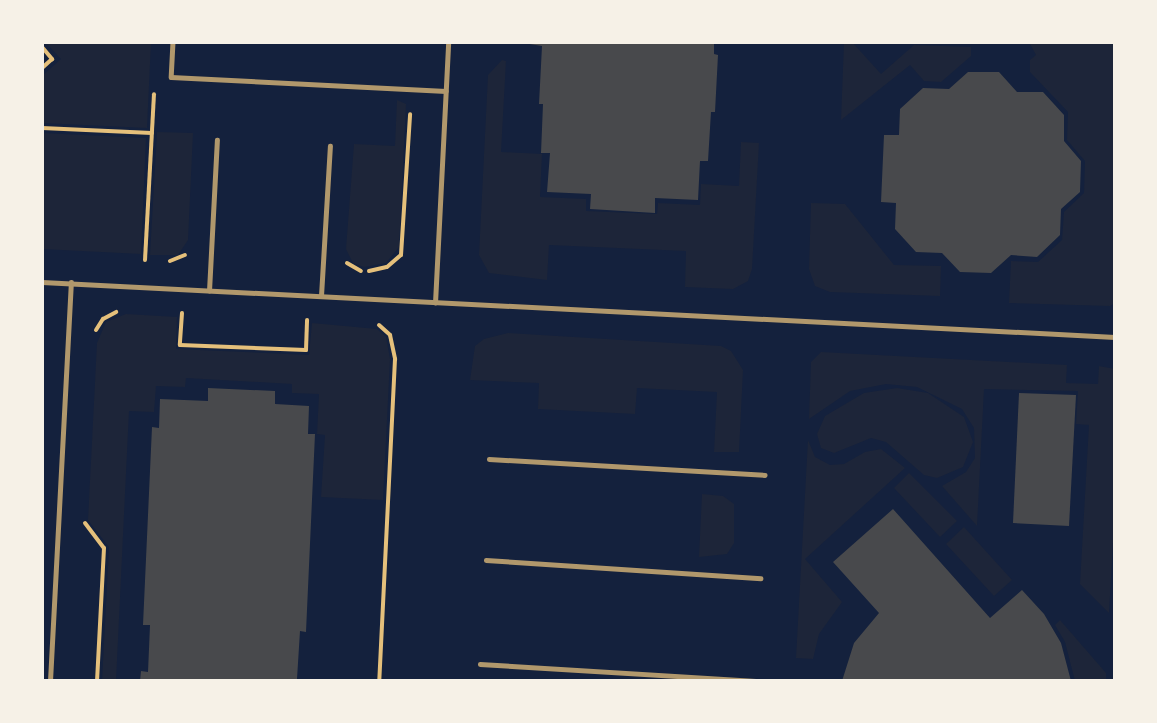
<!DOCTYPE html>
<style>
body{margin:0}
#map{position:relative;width:1157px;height:723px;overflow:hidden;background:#14213d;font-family:Raleway,sans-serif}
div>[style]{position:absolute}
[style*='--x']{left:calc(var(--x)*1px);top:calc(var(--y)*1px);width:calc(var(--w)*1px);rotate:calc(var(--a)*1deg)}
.green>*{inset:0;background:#1d2539}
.building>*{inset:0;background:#48494c}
.path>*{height:4px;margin:-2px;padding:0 2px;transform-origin:2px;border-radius:2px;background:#e5c07b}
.service>*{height:4.5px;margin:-2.25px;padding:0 2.25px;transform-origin:2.25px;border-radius:2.25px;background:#b1986c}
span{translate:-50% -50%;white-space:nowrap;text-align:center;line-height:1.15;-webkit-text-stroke:5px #f6f1e7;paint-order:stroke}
.frame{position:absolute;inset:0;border:44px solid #f6f1e7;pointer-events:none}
</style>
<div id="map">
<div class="green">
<i style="clip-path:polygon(45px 42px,151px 42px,147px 128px,42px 123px,42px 76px,61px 59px)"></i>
<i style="clip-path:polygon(844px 42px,852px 42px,881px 74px,914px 45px,971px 47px,971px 56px,941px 82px,924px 81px,910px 65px,841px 120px)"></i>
<i style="clip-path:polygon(1029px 42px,1115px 42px,1115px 303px,1110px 306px,1009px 303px,1011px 261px,1038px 262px,1062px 240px,1064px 212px,1084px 193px,1085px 161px,1067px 140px,1068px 112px,1030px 72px,1030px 60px,1036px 55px)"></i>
<i style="clip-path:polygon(502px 60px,506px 61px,501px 152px,542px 154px,540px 197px,586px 199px,586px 211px,657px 214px,658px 203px,700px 205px,701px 184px,739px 186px,741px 142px,759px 143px,752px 269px,748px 281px,733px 289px,685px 287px,686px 251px,549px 245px,547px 280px,489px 273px,479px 255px,488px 75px)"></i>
<i style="clip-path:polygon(397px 100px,406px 104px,399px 247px,386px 263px,364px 267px,353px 263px,346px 249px,354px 144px,395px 146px)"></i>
<i style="clip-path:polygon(157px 132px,193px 133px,188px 240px,178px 255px,150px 255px)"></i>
<i style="clip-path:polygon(42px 133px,146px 138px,141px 254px,42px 249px)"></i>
<i style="clip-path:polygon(811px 203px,845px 204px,894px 265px,941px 266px,940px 296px,830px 292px,815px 286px,809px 269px)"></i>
<i style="clip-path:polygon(126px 314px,177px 317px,176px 349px,309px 355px,312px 323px,377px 329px,386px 337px,390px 359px,383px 500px,321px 497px,325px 435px,317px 434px,319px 394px,292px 393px,292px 384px,186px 378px,185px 387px,156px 386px,154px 412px,129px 411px,116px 681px,102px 681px,109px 547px,88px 520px,97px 343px,106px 322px)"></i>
<i style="clip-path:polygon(508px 333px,721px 346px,731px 351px,743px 370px,739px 452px,714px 452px,717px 392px,637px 388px,635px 414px,538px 409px,539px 383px,470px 380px,475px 346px,484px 339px)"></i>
<i style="clip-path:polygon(821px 352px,1067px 365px,1066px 383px,1098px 384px,1099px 366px,1115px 369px,1115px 507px,1109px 613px,1080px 584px,1089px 425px,1076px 424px,1078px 391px,984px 389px,977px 526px,942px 486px,966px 472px,975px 458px,974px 428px,962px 409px,917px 387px,886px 384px,850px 391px,809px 419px,811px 362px)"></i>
<i style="clip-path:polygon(897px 388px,928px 393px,964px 417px,973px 442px,963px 467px,937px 478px,924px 475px,886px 442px,871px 438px,834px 453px,821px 448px,817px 434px,825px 416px,864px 393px)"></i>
<i style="clip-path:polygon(808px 440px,815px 457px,830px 465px,844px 464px,865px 452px,881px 449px,905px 468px,805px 559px,842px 602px,819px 634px,813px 659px,796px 658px)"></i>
<i style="clip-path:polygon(909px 473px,957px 521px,940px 537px,894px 488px)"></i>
<i style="clip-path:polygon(702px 494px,723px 496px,734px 504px,734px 543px,727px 554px,699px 557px)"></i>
<i style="clip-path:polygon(964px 527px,1012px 580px,994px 596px,946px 544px)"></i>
<i style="clip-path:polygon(1060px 620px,1106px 673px,1106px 681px,1075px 681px,1065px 642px,1055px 625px)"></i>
</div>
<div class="building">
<i style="clip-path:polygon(517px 42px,714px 42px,714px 54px,718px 55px,715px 112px,711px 112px,708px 161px,700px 161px,698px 200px,655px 198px,655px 213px,590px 209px,591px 194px,547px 192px,550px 153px,541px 153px,543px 104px,539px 104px,542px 46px)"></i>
<i style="clip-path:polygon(968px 72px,999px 72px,1017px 92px,1043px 92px,1064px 115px,1064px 141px,1081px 161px,1080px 192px,1061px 209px,1060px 235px,1037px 257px,1011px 255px,991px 273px,960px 272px,942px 253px,916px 252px,895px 229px,896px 203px,881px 202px,884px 135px,899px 135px,900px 109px,923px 88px,949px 89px)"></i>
<i style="clip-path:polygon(208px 388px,275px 391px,275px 404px,309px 406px,308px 434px,315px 434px,306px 632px,300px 631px,297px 679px,305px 681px,140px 681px,141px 671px,148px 672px,150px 625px,143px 625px,152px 427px,159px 428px,160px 399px,208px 401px)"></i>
<i style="clip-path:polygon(1019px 393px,1076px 395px,1069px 526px,1013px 523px)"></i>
<i style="clip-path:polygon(893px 509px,990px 618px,1022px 590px,1044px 614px,1061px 643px,1071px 681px,842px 681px,854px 643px,879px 613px,833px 562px)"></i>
</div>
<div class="path">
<i style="--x:42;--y:47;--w:16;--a:50"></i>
<i style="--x:52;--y:59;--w:13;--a:138"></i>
<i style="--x:42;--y:128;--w:110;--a:2.6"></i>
<i style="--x:145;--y:260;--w:166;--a:-86.9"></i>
<i style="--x:170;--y:261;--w:16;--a:-22"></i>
<i style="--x:347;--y:263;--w:16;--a:30"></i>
<i style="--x:369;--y:271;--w:18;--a:-13"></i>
<i style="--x:387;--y:267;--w:18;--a:-41"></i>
<i style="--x:401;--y:255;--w:141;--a:-86.3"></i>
<i style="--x:182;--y:313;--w:32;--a:94"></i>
<i style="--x:180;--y:345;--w:126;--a:2.3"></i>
<i style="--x:306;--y:350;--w:30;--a:-88"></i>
<i style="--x:379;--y:325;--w:15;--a:42"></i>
<i style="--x:390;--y:335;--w:25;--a:78"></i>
<i style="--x:395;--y:359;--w:322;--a:92.8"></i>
<i style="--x:96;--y:330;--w:13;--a:-58"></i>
<i style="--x:103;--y:319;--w:15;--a:-28"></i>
<i style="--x:85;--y:523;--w:31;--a:53"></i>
<i style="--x:104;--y:548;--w:133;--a:93"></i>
</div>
<div class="service">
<i style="--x:173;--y:42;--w:35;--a:93"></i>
<i style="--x:171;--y:77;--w:275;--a:2.9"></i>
<i style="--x:42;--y:282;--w:1074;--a:2.93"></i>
<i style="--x:209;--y:291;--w:151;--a:-87"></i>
<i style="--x:321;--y:296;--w:150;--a:-86.6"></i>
<i style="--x:435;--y:303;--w:261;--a:-87.1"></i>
<i style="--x:489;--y:459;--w:276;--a:3.3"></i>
<i style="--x:486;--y:560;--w:275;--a:3.8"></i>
<i style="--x:480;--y:664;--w:276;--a:3.5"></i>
<i style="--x:50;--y:681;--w:399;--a:-87"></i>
</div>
<div class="frame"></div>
</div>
